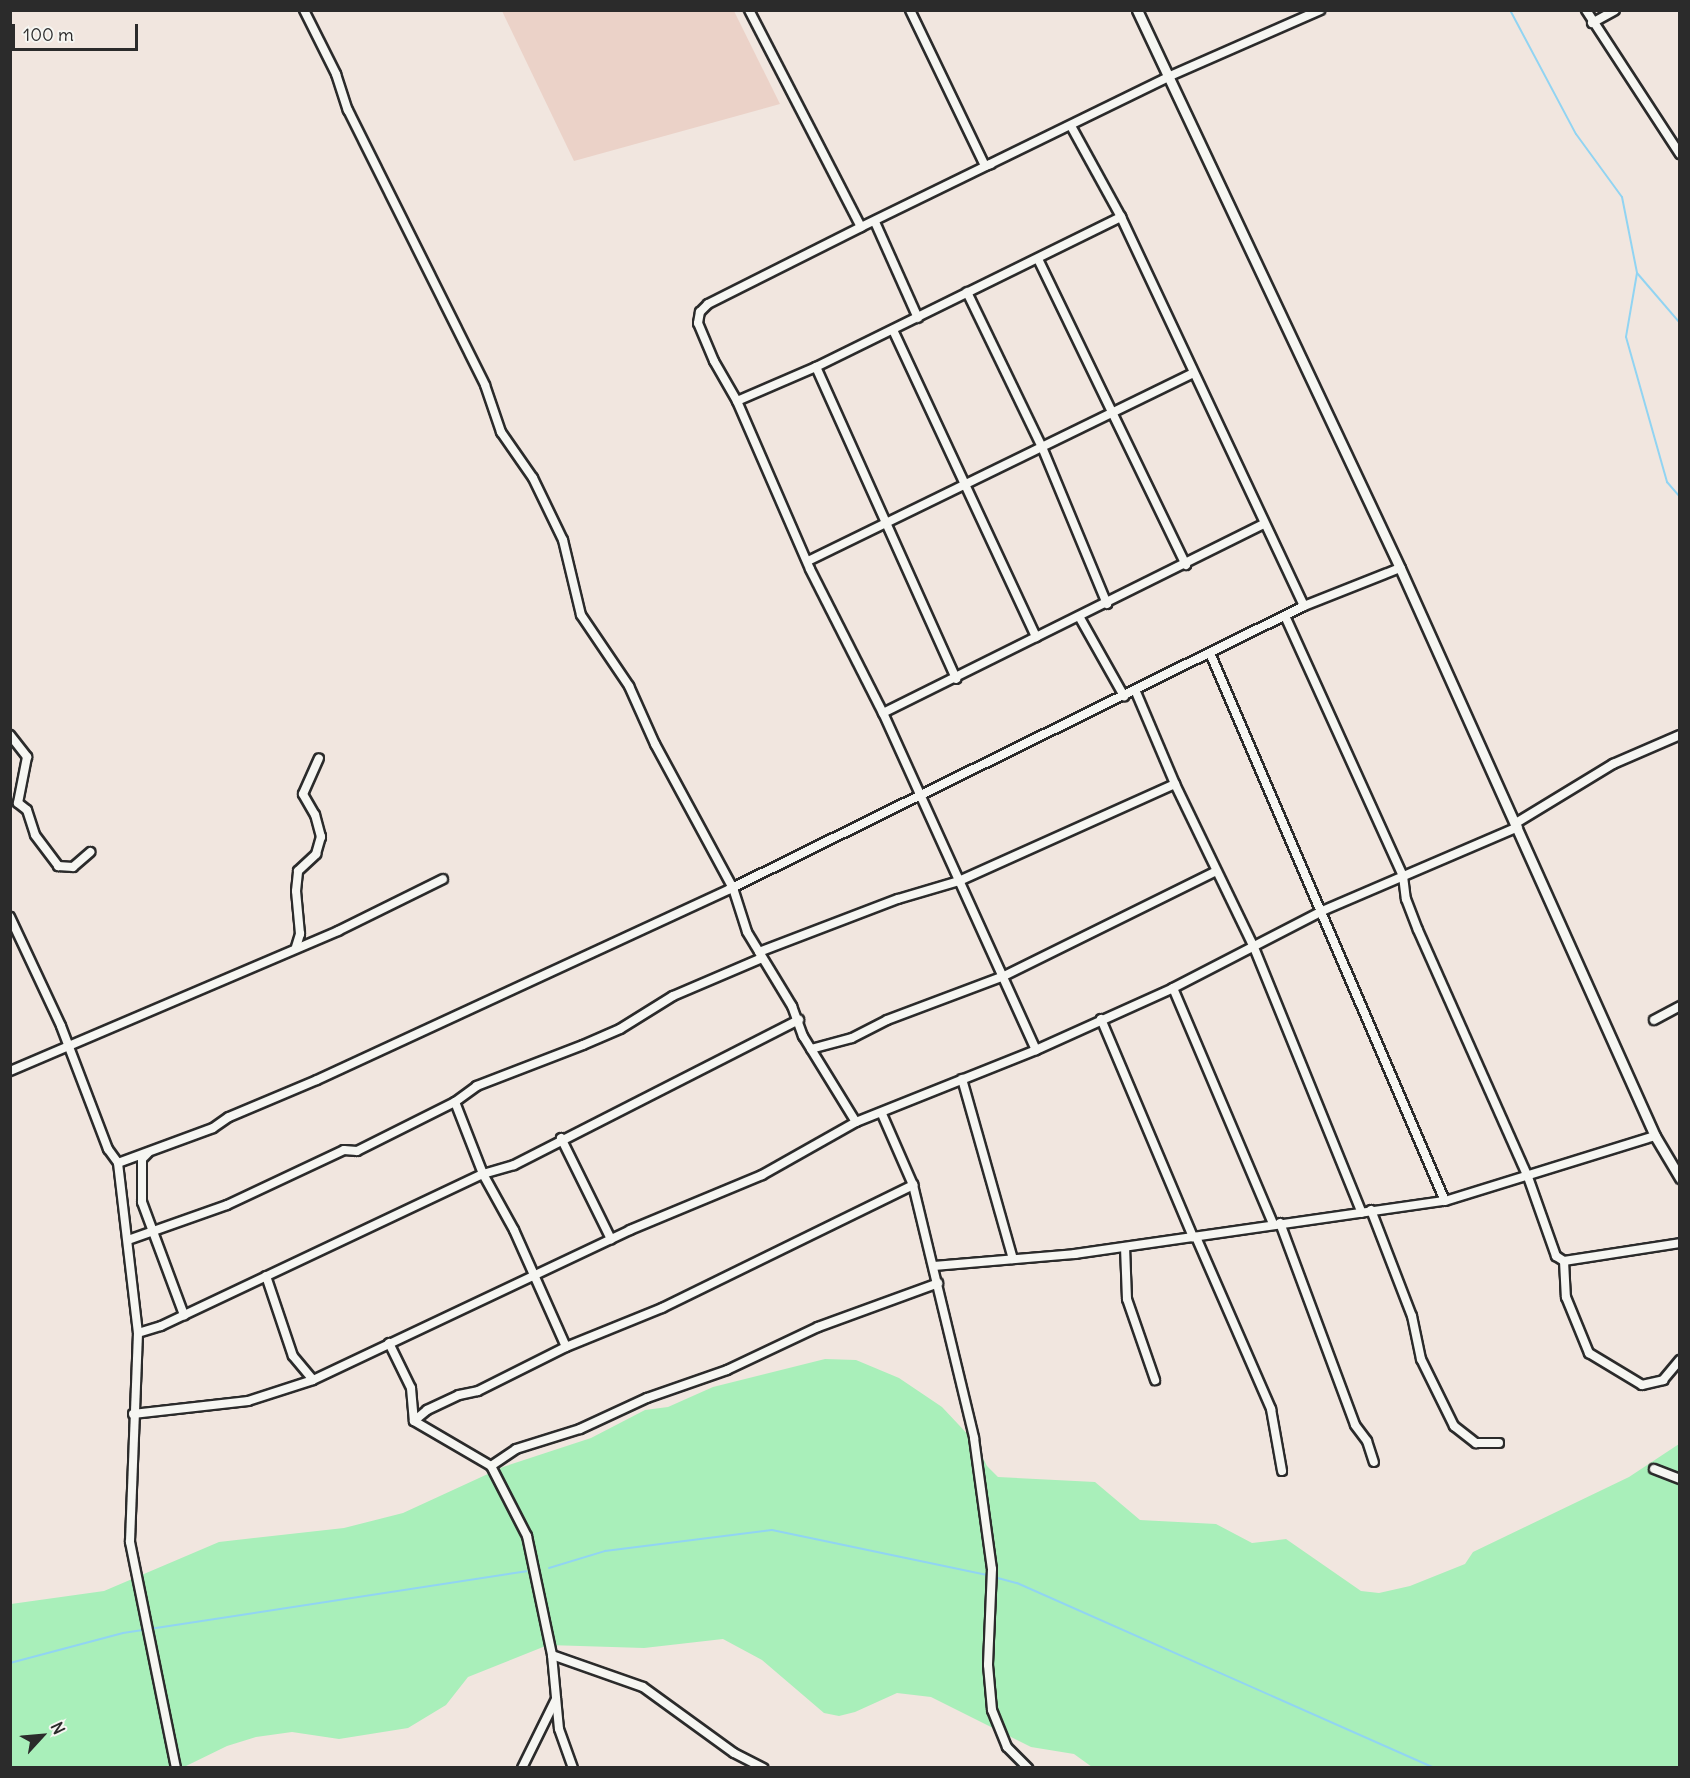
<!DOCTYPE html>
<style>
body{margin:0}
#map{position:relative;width:1690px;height:1778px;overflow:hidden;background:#f1e6df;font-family:Delius,sans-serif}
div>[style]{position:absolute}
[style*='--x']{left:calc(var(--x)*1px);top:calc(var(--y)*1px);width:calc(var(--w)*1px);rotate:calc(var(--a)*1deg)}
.built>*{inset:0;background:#ebd2c8}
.green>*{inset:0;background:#a9efba}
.stream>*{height:2px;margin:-1px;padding:0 1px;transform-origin:1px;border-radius:1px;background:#91d4f2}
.roads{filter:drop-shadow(2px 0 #2b2b2b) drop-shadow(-2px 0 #2b2b2b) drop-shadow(0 2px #2b2b2b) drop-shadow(0 -2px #2b2b2b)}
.minor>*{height:8px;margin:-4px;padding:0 4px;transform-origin:4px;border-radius:4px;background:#f6f6f2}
.tertiary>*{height:9px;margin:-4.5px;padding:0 4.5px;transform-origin:4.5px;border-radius:4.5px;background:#f6f6f2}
span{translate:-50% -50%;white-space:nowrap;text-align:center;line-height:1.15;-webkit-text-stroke:4.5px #f6f6f2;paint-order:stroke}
.frame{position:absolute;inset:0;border:12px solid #2b2b2b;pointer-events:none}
.north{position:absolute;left:12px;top:1706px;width:60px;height:60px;-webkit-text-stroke:4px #f6f6f2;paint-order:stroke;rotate:64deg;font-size:16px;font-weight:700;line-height:24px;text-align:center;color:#2b2b2b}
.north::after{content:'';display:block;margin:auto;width:21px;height:27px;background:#2b2b2b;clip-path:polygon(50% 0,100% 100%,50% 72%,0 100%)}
.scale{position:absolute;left:12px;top:24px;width:126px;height:27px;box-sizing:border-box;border:3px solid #2b2b2b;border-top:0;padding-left:8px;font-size:18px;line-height:21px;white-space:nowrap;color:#2b2b2b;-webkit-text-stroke:4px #f6f6f2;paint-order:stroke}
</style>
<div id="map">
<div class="built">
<i style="clip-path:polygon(502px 11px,734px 11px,780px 104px,574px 161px)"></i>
</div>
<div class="green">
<i style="clip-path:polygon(825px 1359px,856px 1360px,899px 1378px,942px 1407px,974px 1441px,987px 1466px,998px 1477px,1095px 1482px,1140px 1520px,1216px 1524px,1252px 1543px,1286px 1539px,1361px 1591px,1379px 1593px,1410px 1586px,1465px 1564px,1473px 1552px,1629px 1477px,1679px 1444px,1679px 1767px,1092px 1767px,1074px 1754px,1031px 1747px,931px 1697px,897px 1693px,855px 1712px,839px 1716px,824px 1713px,762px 1660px,723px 1639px,644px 1648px,548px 1645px,468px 1677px,446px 1705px,408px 1728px,339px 1739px,292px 1732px,256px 1737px,227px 1746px,184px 1767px,11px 1768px,11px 1604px,104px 1591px,219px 1542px,344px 1528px,403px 1513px,503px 1467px,591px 1438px,645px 1410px,668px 1407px,713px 1387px)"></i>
</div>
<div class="stream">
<i style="--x:1510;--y:10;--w:140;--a:62"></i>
<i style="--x:1576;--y:134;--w:78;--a:53.9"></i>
<i style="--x:1622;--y:197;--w:77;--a:78.8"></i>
<i style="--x:1637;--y:273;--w:65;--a:99.8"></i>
<i style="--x:1626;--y:337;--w:151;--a:74.2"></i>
<i style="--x:1667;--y:482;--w:20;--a:49"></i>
<i style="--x:1637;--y:273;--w:66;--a:49.3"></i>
<i style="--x:549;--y:1568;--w:59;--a:-16.9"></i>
<i style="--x:605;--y:1551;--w:168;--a:-7.2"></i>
<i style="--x:772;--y:1530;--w:221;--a:11.8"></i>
<i style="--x:994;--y:1577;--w:24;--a:15"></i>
<i style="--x:1017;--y:1583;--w:456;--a:23.9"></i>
<i style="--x:10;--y:1663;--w:117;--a:-14.9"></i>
<i style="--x:123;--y:1633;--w:408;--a:-8.7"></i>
</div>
<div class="roads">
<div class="minor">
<i style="--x:304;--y:10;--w:72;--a:63.4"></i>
<i style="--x:336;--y:74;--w:38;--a:72"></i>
<i style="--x:348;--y:110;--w:307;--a:63.5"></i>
<i style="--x:485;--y:385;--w:50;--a:71.2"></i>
<i style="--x:501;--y:432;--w:56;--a:55.2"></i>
<i style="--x:533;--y:478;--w:69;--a:64.2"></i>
<i style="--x:563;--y:540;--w:77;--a:76.5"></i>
<i style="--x:581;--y:615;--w:86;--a:55.9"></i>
<i style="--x:629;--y:686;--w:64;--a:65.9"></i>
<i style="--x:655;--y:744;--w:164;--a:61.6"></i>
<i style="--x:733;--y:888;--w:46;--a:72.3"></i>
<i style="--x:747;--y:932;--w:87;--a:58.7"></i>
<i style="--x:792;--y:1006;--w:32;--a:70"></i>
<i style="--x:803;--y:1036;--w:101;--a:58.4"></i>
<i style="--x:856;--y:1122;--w:194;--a:-21.8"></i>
<i style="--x:1036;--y:1050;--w:150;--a:-24.3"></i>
<i style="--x:1173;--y:988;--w:168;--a:-27.3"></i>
<i style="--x:1322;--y:911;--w:213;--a:-23.2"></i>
<i style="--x:749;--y:10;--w:244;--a:62.7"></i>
<i style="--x:910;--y:10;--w:173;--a:64.3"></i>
<i style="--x:985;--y:166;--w:6;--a:-18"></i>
<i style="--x:1586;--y:10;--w:172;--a:56.9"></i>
<i style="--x:1592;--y:23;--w:26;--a:-29"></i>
<i style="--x:1071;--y:126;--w:104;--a:61.2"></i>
<i style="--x:1121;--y:217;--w:430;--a:64.8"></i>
<i style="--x:875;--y:222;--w:105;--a:65.9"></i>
<i style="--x:1038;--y:259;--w:340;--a:64.2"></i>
<i style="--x:967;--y:292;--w:172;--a:64.2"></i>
<i style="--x:1042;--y:447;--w:170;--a:67.5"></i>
<i style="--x:893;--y:330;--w:339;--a:65"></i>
<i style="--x:816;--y:367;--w:342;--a:65.8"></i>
<i style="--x:737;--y:401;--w:86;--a:-23.3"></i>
<i style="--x:816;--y:367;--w:340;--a:-26.2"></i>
<i style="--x:808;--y:561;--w:428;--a:-26"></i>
<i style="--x:1285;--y:616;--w:286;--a:65.6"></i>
<i style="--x:1403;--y:876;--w:23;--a:83"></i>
<i style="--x:1406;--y:899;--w:33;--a:69"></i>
<i style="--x:1418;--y:930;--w:270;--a:66"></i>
<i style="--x:1528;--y:1177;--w:84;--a:70.5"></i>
<i style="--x:1556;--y:1256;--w:9;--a:32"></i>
<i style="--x:1564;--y:1261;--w:117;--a:-8.8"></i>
<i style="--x:1080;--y:618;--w:90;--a:60.6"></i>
<i style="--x:1210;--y:653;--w:596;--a:66.79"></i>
<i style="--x:1136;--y:692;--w:100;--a:67"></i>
<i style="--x:1175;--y:784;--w:179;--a:64.2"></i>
<i style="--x:1253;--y:945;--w:289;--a:67.9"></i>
<i style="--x:883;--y:713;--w:424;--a:-26.4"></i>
<i style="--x:10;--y:735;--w:28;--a:52"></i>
<i style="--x:27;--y:757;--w:47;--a:101.1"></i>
<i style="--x:18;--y:803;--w:11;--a:38"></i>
<i style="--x:27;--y:810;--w:26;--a:72"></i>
<i style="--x:35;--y:835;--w:39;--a:53"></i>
<i style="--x:58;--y:866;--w:15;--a:4"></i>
<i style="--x:73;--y:867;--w:23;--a:-41"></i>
<i style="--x:1516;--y:823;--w:114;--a:-31.3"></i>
<i style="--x:1613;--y:764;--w:73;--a:-23.4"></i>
<i style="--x:10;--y:917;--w:120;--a:64.9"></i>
<i style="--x:61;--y:1026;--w:132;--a:69.1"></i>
<i style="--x:108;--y:1149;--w:17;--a:54"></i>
<i style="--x:118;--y:1163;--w:171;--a:83.3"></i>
<i style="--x:138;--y:1333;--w:209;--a:92.2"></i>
<i style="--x:130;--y:1542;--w:231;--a:78.5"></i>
<i style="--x:296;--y:947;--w:14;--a:-73"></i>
<i style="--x:300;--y:934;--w:43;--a:-95.3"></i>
<i style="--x:296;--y:891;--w:20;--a:-84"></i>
<i style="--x:298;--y:871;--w:25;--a:-43"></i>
<i style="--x:316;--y:854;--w:18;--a:-74"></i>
<i style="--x:321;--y:837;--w:23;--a:-105"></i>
<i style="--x:315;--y:815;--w:24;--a:-120"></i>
<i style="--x:303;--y:794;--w:39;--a:-66"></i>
<i style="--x:759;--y:952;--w:149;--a:-20.9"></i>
<i style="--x:898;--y:899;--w:64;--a:-16.4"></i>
<i style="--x:959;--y:881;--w:237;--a:-24.2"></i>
<i style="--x:762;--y:958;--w:97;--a:156.9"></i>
<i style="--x:673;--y:996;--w:62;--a:148.1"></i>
<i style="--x:620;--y:1029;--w:40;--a:156.6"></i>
<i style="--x:583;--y:1045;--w:114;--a:158.9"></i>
<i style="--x:477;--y:1086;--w:27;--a:144"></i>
<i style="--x:455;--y:1102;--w:77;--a:68.7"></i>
<i style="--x:483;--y:1174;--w:64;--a:61"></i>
<i style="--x:514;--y:1230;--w:128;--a:66"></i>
<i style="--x:566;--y:1347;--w:104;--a:-22.1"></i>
<i style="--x:662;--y:1308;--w:280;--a:-26.1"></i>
<i style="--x:1173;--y:988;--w:256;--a:67"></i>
<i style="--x:1101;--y:1019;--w:237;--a:67.1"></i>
<i style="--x:1654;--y:1020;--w:30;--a:-28"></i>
<i style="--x:811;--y:1049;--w:42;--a:-15"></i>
<i style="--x:852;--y:1038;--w:39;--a:-27"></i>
<i style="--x:887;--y:1020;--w:125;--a:-20.6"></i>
<i style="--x:1004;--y:976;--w:237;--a:-26.3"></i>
<i style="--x:1036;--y:1050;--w:370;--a:-114.4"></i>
<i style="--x:883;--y:713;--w:161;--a:-116.9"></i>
<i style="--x:810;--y:569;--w:183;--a:-113.5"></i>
<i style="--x:737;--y:401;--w:46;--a:-119.9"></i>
<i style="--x:714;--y:361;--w:41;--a:-112.8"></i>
<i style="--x:698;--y:323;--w:11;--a:-80"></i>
<i style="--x:700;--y:312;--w:11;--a:-45"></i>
<i style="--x:708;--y:304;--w:171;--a:-26.7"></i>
<i style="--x:861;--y:227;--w:344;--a:-26"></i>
<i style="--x:1170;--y:76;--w:164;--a:-23.7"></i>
<i style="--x:10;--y:1071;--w:357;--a:-23.1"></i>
<i style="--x:338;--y:931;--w:117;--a:-26.3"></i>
<i style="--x:962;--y:1079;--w:187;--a:74.2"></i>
<i style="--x:882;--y:1114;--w:77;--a:66.4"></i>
<i style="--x:913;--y:1185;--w:260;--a:76.4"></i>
<i style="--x:974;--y:1438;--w:132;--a:82.2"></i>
<i style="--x:992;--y:1569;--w:96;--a:92.4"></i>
<i style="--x:988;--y:1665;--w:45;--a:84.9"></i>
<i style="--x:992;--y:1710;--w:40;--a:68"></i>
<i style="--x:1007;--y:1747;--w:30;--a:45"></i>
<i style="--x:561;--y:1138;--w:113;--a:63.7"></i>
<i style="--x:148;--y:1153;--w:8;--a:135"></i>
<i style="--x:142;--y:1159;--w:43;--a:90"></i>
<i style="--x:142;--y:1202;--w:121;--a:69.6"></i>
<i style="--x:118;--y:1163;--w:101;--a:-20.2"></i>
<i style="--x:213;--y:1128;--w:19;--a:-35"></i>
<i style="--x:229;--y:1117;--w:95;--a:-22.8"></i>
<i style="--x:317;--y:1080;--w:455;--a:-24.8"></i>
<i style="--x:730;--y:889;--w:640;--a:-26.24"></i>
<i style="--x:1304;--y:606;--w:103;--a:-21.6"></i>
<i style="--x:1371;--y:1210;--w:114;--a:68.9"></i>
<i style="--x:1412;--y:1316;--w:44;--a:78.2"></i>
<i style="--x:1421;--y:1359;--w:75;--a:63.8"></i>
<i style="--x:1454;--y:1426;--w:28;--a:38"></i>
<i style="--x:1476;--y:1443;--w:23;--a:0"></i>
<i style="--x:1280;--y:1223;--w:215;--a:69.6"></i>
<i style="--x:1355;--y:1425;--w:20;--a:53"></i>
<i style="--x:1367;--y:1441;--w:22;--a:72"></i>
<i style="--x:1196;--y:1237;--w:188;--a:66.4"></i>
<i style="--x:1271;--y:1409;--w:63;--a:79.9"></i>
<i style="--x:128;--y:1240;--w:105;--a:-19.5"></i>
<i style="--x:227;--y:1205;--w:129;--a:-25.2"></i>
<i style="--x:344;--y:1150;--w:13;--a:4"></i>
<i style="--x:357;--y:1151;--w:110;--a:-26.6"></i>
<i style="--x:1125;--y:1247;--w:52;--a:87.8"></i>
<i style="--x:1127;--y:1299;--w:86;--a:70.9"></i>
<i style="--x:1564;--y:1261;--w:36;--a:87"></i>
<i style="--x:1566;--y:1297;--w:61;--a:67.7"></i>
<i style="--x:1589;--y:1353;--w:62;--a:31.1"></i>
<i style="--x:1642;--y:1385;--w:22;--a:-13"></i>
<i style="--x:1663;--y:1380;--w:26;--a:-50"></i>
<i style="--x:935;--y:1266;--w:141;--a:-4.9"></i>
<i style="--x:1075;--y:1254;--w:374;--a:-8.2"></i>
<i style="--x:1445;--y:1201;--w:220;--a:-17.2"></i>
<i style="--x:266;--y:1276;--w:84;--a:71.4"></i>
<i style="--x:293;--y:1356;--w:31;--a:50"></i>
<i style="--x:138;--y:1333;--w:24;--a:-17"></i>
<i style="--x:161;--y:1326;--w:356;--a:-25.3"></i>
<i style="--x:483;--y:1174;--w:32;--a:-16"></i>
<i style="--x:514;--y:1165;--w:320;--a:-27"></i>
<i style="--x:389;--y:1343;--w:50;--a:63.9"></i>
<i style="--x:411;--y:1388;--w:33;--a:85"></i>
<i style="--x:414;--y:1421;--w:89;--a:30.3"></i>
<i style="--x:491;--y:1466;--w:79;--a:62.8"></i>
<i style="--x:527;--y:1536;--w:122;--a:78.1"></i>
<i style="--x:552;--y:1655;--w:74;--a:84.6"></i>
<i style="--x:559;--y:1729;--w:41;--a:70.3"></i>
<i style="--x:133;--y:1414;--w:116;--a:-6.4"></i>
<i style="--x:248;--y:1401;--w:68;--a:-17.9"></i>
<i style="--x:313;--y:1380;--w:351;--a:-25.3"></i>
<i style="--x:630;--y:1230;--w:143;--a:-22.6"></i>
<i style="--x:762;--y:1175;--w:108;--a:-29.4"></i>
<i style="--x:414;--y:1421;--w:17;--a:-40"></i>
<i style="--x:427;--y:1410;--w:35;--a:-25"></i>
<i style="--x:459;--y:1395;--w:19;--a:-12"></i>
<i style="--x:478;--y:1391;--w:98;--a:-26.6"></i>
<i style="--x:491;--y:1466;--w:30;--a:-34"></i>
<i style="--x:516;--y:1449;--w:67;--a:-17.4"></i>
<i style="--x:580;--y:1429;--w:74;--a:-24.8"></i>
<i style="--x:647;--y:1398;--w:85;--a:-19.3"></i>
<i style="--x:727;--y:1370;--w:101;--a:-25.3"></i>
<i style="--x:818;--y:1327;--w:128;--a:-20.1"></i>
<i style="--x:1654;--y:1469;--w:28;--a:21"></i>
<i style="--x:552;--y:1655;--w:96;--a:19.4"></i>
<i style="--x:643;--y:1687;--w:112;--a:36"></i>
<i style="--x:734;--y:1753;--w:33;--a:27"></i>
<i style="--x:522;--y:1768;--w:77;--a:-63.8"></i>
</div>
<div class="tertiary">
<i style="--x:1137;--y:10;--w:617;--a:64.76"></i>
<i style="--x:1400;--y:568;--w:623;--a:65.82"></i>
<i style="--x:1655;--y:1136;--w:49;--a:59.2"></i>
</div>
</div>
<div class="frame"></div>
<div class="north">N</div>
<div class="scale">100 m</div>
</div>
